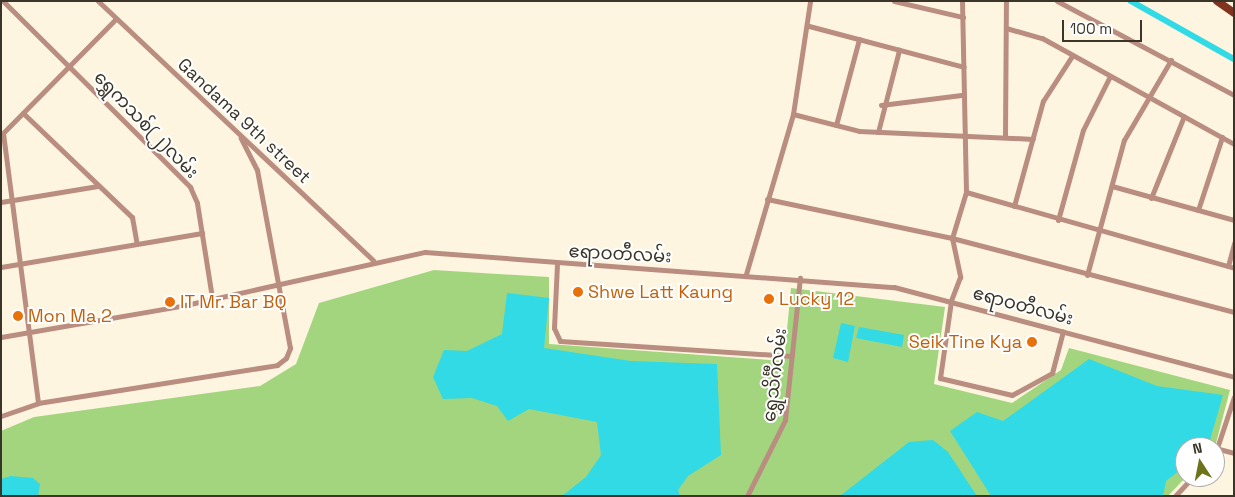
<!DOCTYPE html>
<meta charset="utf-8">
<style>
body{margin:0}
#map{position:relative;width:1235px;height:497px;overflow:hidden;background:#fef5e1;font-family:"Space Grotesk","Noto Sans Myanmar",sans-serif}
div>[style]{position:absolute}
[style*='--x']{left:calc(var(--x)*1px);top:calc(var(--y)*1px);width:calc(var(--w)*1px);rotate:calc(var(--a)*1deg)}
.green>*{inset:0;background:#a3d57e}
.water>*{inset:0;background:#31dae4}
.canal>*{height:5.5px;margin:-2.75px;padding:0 2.75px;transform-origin:2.75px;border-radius:2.75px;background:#31dae4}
.minor>*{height:5px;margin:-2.5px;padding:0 2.5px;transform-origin:2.5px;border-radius:2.5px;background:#ba8d81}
.primary>*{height:8px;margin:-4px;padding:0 4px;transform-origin:4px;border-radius:4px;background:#803420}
.dots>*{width:14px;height:14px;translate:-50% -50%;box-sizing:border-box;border:2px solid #fff;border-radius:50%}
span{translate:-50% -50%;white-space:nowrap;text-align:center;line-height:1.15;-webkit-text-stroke:4px #fff;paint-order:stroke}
.street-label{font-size:18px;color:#3a3528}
.food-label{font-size:18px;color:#c56008}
.left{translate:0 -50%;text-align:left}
.right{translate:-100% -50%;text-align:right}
.frame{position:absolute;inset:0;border:2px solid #3a3528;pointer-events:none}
.north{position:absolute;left:1175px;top:437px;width:50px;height:50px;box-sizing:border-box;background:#fff;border:1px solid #b0aea9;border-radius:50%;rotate:349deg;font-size:14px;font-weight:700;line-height:20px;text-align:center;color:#3a3528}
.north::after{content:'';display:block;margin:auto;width:18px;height:22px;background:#6d731a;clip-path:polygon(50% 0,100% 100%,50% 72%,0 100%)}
.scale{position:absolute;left:1062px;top:20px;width:80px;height:22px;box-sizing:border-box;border:2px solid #3a3528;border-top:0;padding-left:6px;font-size:15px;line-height:18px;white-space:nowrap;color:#3a3528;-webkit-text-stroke:4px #fff;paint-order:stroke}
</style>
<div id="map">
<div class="green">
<i style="clip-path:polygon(434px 270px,549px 277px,549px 344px,784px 361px,791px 288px,945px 307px,934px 384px,1012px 403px,1061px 370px,1069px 348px,1230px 390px,1215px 447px,1185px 447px,1186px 477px,1168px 496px,1px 496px,1px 431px,34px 417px,260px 386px,296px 364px,319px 303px)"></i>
</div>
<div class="water">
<i style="clip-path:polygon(507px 293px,549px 298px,544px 348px,631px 361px,717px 364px,721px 455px,688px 476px,678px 490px,680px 496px,562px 496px,586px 477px,601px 455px,597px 422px,529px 409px,508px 421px,497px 406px,472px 398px,443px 399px,433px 377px,444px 350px,467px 351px,502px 334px)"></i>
<i style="clip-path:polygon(841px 323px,855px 326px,848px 362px,833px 358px)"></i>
<i style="clip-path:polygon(859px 327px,904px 335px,902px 347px,856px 338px)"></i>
<i style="clip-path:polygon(1089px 359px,1157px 386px,1223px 395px,1208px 447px,1185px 447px,1185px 466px,1166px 481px,1163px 496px,991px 496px,950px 431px,977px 412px,1003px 421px)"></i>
<i style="clip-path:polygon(933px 440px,948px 452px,977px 496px,840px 496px,909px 442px)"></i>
<i style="clip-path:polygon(11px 476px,33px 478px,40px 484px,38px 496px,1px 496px,1px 479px)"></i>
</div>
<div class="canal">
<i style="--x:1131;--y:1;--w:118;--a:29.4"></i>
</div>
<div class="minor">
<i style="--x:3;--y:1;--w:264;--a:44.8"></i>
<i style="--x:190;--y:187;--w:17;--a:66"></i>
<i style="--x:197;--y:203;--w:96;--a:81"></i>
<i style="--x:98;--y:1;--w:378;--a:43.3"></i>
<i style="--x:894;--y:1;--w:71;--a:13.1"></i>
<i style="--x:962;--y:1;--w:191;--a:88.8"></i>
<i style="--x:966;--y:192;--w:48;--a:106.9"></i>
<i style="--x:952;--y:238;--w:40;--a:78"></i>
<i style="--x:960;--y:277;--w:26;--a:111"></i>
<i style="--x:951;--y:301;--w:78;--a:98.1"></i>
<i style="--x:940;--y:378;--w:74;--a:13.3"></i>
<i style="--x:1012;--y:395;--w:46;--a:-28.8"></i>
<i style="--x:1052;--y:373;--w:43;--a:-75.3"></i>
<i style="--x:1057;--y:1;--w:200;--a:28"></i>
<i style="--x:809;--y:26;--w:160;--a:14.8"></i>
<i style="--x:1006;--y:28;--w:37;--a:16"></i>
<i style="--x:1042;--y:38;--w:219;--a:28.9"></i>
<i style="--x:881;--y:105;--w:81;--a:-7.1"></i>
<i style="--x:23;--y:113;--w:151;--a:43.7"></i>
<i style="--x:132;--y:217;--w:27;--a:80"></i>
<i style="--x:793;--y:114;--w:68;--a:14.4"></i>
<i style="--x:859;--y:131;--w:174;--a:2.6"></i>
<i style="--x:836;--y:125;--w:89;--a:-75"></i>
<i style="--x:878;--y:132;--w:85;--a:-75.6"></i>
<i style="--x:3;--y:133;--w:272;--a:82.6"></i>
<i style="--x:2;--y:134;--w:162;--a:-45.3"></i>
<i style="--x:1005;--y:136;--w:135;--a:-89.6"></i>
<i style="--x:1112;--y:186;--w:127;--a:15.6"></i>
<i style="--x:966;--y:192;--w:279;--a:15.8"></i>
<i style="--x:1151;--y:198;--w:88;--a:-68.1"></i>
<i style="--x:767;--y:199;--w:189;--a:11.9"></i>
<i style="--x:952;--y:238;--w:292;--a:14.7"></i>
<i style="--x:1;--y:202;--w:98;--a:-9.4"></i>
<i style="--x:1014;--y:206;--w:109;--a:-74.6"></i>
<i style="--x:1043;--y:101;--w:54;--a:-57.2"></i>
<i style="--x:1198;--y:210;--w:77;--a:-71.8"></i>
<i style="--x:1058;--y:220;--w:93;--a:-74.5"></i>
<i style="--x:1083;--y:130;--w:60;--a:-63.4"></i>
<i style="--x:557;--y:264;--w:64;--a:92.7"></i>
<i style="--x:554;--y:328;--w:14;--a:65"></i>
<i style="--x:560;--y:341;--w:232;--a:3.7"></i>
<i style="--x:1228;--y:266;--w:24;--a:-75"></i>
<i style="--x:1;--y:267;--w:204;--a:-9.6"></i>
<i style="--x:746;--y:274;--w:167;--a:-73.6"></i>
<i style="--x:793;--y:114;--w:114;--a:-81.4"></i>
<i style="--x:1087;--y:275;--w:140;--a:-74.7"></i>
<i style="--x:1124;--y:140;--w:93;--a:-59.6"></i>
<i style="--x:1;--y:337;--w:183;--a:-9.8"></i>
<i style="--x:181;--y:306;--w:250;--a:-12.5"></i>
<i style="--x:425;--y:252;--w:470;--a:4.3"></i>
<i style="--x:894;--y:287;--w:352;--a:14.8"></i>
<i style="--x:1;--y:416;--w:39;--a:-19"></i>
<i style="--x:38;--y:403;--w:242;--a:-9"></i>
<i style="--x:277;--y:365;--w:11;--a:-38"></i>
<i style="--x:286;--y:358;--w:11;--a:-68"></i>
<i style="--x:290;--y:348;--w:181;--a:-100.5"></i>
<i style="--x:257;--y:170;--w:36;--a:-117"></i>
<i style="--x:1219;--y:449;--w:16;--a:15"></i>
<i style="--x:1215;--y:454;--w:60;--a:-71.6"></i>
<i style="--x:747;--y:496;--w:85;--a:-63.4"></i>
<i style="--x:785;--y:420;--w:143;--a:-84"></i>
<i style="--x:1175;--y:496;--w:26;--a:-47"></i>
</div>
<div class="primary">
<i style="--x:1217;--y:1;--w:21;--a:35"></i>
</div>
<div class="dots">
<i style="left:578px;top:292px;background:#e8710a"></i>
<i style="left:769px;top:299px;background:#e8710a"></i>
<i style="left:170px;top:302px;background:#e8710a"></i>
<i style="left:18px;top:316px;background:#e8710a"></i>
<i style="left:1032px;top:342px;background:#e8710a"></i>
</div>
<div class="street-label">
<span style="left:244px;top:121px;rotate:43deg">Gandama 9th street</span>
<span style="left:146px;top:125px;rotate:46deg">ရွှေကသစ်(၂)လမ်း</span>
<span style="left:620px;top:254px;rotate:3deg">ဧရာဝတီလမ်း</span>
<span style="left:1023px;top:306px;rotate:15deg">ဧရာဝတီလမ်း</span>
<span style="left:775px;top:375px;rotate:-83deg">ရွှေသိင်္ဂီလမ်း</span>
</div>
<div class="food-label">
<span class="left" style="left:588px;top:292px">Shwe Latt Kaung</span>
<span class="left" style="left:779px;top:299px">Lucky 12</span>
<span class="left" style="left:180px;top:302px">IT Mr. Bar BQ</span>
<span class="left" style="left:28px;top:316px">Mon Ma 2</span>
<span class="right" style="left:1022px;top:342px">Seik Tine Kya</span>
</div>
<div class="frame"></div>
<div class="north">N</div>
<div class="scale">100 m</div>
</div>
